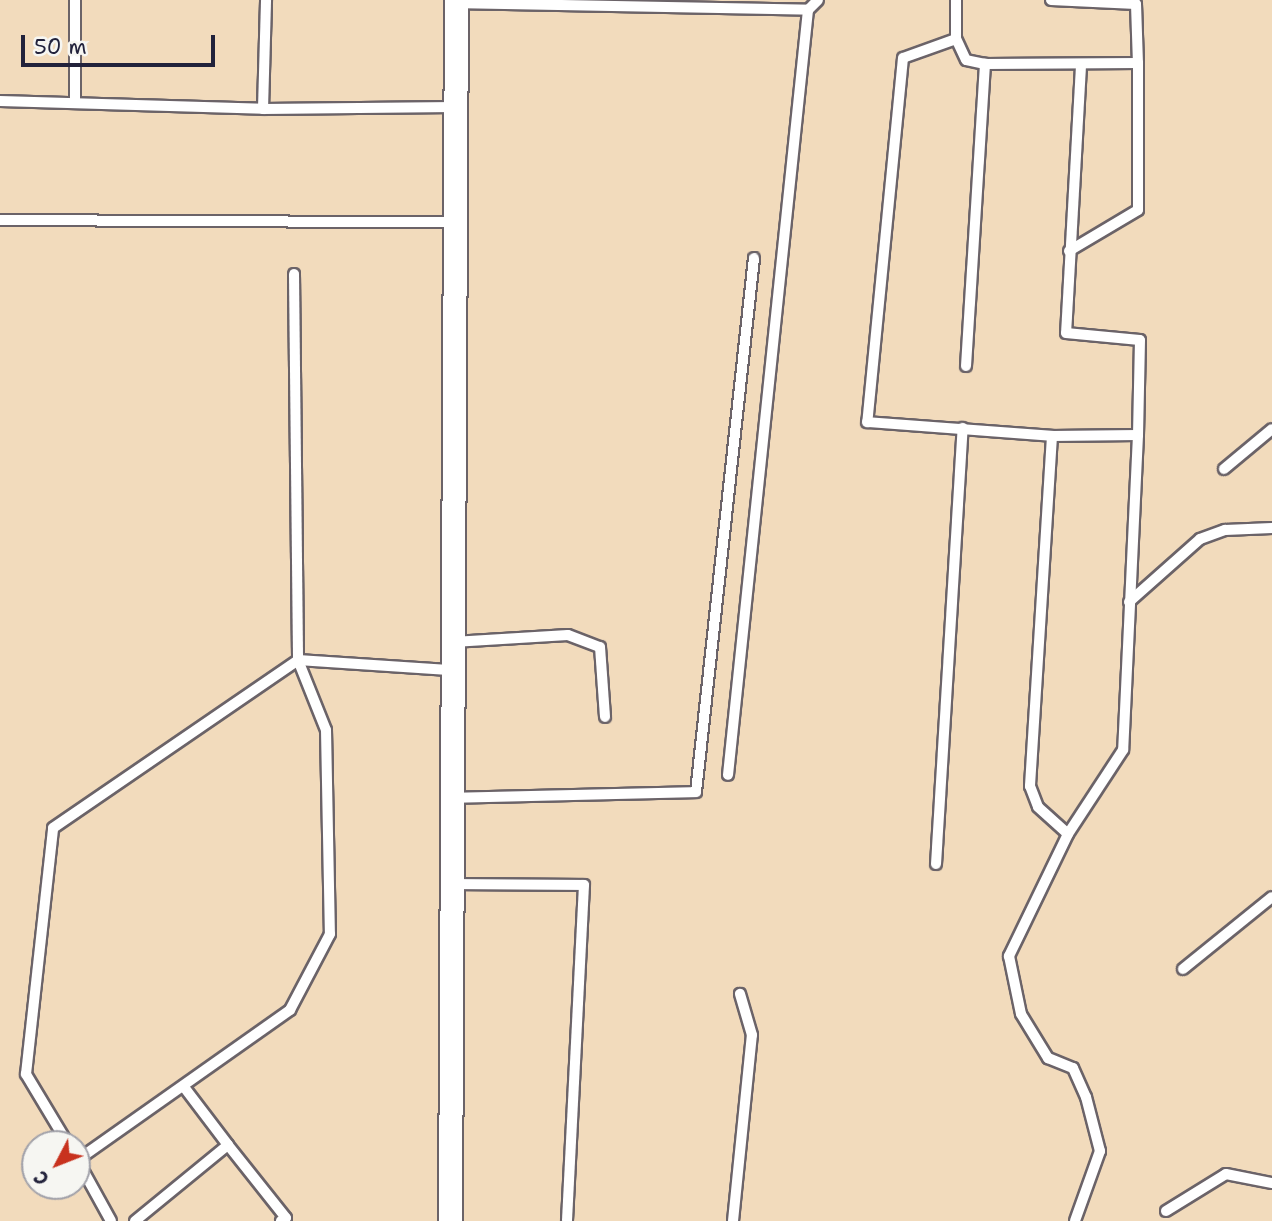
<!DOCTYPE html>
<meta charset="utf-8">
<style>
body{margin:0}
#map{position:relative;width:1272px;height:1221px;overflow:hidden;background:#f2dbbc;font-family:"Shantell Sans",sans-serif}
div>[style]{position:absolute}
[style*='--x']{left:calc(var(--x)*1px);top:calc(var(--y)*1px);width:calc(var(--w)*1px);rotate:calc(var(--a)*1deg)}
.roads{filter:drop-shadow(2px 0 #6b6368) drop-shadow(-2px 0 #6b6368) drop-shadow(0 2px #6b6368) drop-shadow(0 -2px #6b6368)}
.service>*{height:10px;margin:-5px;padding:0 5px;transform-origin:5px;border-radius:5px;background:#fff}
.minor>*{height:23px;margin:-11.5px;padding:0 11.5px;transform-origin:11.5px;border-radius:11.5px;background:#fff}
span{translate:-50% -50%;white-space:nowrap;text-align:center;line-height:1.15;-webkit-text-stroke:6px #f6f6f2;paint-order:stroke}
.north{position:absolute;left:21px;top:1130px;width:70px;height:70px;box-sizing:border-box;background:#f6f6f2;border:2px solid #a1a1a9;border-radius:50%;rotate:228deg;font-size:19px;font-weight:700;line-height:28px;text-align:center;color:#22223b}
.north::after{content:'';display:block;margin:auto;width:24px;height:32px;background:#c8321e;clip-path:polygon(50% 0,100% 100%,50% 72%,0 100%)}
.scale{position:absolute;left:21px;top:35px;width:194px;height:32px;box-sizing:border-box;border:4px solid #22223b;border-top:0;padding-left:9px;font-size:21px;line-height:24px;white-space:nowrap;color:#22223b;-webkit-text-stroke:5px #f6f6f2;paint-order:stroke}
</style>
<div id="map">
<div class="roads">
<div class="service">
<i style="--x:956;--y:0;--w:39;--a:90"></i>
<i style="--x:1051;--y:0;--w:85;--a:2.7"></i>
<i style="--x:1136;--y:4;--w:59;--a:88.1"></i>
<i style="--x:1138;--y:63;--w:153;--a:179.6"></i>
<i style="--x:985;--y:64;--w:19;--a:-168"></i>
<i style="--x:966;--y:60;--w:23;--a:-115"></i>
<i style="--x:956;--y:39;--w:56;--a:160.3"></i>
<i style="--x:903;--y:58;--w:366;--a:95.6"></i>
<i style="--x:867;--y:422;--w:186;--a:4.3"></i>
<i style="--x:1052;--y:436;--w:351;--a:93.6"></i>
<i style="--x:1030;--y:786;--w:22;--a:69"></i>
<i style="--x:1038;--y:807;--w:40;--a:42"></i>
<i style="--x:1068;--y:834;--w:136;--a:115.8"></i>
<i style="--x:1009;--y:956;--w:59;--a:78.3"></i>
<i style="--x:1021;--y:1014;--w:52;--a:58.5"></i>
<i style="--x:1048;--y:1058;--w:27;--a:22"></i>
<i style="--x:1073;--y:1068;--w:32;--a:66"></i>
<i style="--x:1086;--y:1097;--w:56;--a:75.5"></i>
<i style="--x:1100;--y:1151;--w:74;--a:109.7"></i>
<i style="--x:456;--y:3;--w:352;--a:1.1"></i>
<i style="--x:808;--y:10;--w:769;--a:95.97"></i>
<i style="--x:808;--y:10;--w:14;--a:-45"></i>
<i style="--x:1081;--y:66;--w:267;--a:93.2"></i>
<i style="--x:1066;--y:333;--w:74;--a:5.4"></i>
<i style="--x:1140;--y:340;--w:95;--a:91.2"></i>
<i style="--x:75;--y:100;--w:100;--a:-90"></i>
<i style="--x:0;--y:101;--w:263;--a:1.7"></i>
<i style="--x:263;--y:109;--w:192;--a:-0.6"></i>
<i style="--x:263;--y:109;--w:109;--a:-88.4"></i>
<i style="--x:0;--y:220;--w:453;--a:0.3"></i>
<i style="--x:1069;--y:251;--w:80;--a:-30.7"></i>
<i style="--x:1138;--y:210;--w:147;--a:-90"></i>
<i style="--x:294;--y:274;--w:386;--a:89.4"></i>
<i style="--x:298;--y:660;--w:151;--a:3.8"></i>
<i style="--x:966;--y:366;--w:303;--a:-86.4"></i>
<i style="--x:1052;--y:436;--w:86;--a:-0.7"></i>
<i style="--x:1138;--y:435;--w:315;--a:92.7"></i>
<i style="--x:1123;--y:750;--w:100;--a:123.2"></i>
<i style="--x:1224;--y:469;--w:62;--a:-39.8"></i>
<i style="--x:1129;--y:602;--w:95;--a:-41.6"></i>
<i style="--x:1200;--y:539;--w:27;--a:-20"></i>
<i style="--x:1225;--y:530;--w:47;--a:-2.4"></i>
<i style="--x:453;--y:642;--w:115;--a:-3.5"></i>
<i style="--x:568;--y:635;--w:34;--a:21"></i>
<i style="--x:600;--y:647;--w:70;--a:85.9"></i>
<i style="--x:451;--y:798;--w:245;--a:-1.4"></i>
<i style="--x:696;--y:792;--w:537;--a:-83.8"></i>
<i style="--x:936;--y:864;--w:437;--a:-86.5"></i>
<i style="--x:452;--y:884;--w:132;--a:0.4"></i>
<i style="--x:584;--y:885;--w:336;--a:92.9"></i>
<i style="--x:1183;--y:969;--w:114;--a:-39"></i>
<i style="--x:184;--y:1087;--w:73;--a:52.8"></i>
<i style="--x:68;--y:1144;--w:82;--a:-121"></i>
<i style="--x:26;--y:1074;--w:247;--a:-83.7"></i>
<i style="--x:53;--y:828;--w:297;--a:-34.4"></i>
<i style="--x:298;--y:660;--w:75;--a:68.2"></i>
<i style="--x:326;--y:730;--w:204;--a:88.9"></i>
<i style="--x:330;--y:934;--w:86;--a:117.8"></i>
<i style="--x:290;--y:1010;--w:261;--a:144.8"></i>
<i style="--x:79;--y:1163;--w:66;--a:61.1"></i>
<i style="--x:1166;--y:1211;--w:70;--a:-31.7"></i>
<i style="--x:1226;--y:1174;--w:47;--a:11.1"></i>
<i style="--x:135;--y:1221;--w:120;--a:-39.3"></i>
<i style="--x:228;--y:1145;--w:93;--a:51.5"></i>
<i style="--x:286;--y:1218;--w:6;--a:149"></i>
<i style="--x:733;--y:1221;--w:187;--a:-84.2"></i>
<i style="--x:752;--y:1035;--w:43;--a:-106.3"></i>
</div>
<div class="minor">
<i style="--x:450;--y:1221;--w:1221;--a:-89.72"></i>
</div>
</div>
<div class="north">С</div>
<div class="scale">50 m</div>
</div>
